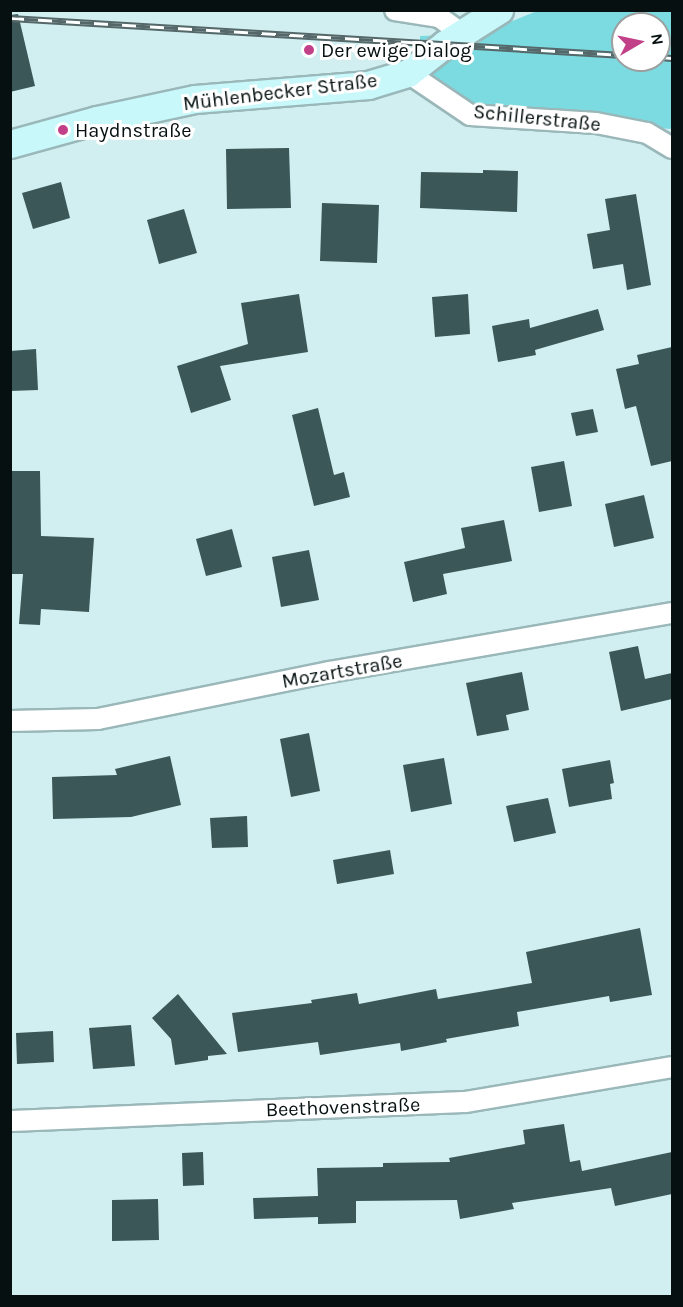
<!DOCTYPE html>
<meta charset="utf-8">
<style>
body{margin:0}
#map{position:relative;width:683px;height:1307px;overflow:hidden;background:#d1eff0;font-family:Karla,sans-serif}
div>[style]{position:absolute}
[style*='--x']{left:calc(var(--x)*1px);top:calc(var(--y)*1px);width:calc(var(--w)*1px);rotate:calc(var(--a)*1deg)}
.green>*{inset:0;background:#7cdbe0}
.building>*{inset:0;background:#3c5758}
.roads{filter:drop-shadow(2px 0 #9ab7b9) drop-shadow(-2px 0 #9ab7b9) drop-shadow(0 2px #9ab7b9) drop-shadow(0 -2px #9ab7b9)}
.street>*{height:20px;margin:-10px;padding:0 10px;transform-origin:10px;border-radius:10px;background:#fff}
.secondary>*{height:27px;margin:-13.5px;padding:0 13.5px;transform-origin:13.5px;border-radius:13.5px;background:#c8f8fa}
.rail>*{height:7px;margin-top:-3.5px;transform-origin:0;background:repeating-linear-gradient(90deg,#fff 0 14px,#556768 0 28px);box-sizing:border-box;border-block:2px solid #556768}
.dots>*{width:16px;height:16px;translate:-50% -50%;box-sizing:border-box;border:3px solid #fff;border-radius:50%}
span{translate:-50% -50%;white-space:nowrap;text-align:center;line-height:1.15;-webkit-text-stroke:6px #fff;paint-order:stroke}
.poi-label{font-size:20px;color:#061010}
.left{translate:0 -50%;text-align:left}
.street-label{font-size:20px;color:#061010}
.frame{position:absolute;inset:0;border:12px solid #061010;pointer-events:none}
.north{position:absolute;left:611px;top:12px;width:60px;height:60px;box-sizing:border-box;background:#fff;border:2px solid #9b9f9f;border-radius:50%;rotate:81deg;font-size:16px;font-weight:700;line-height:24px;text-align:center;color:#061010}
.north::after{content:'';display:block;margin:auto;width:21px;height:27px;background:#c14088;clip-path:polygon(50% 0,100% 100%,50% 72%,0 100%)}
</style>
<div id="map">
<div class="green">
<i style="clip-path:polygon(evenodd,537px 11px,672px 11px,672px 129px,470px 115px,419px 82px,420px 36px,480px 34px,537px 11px,623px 24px,659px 24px,659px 60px,623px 60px,623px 24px)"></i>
</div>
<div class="building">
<i style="clip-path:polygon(18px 14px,35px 86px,10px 92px,10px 15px)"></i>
<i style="clip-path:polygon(289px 148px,291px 208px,227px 209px,226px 149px)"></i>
<i style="clip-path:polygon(483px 170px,518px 171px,517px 212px,420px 208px,421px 172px,483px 173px)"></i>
<i style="clip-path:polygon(61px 182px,70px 218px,33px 229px,22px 193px)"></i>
<i style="clip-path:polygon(636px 194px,651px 285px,627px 290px,623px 264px,593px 269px,587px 234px,610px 230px,605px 199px)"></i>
<i style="clip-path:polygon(322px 203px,379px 205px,377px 263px,320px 261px)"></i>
<i style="clip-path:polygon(184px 209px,197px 253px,159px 264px,147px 220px)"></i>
<i style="clip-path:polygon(299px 294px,308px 352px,220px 366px,231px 400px,191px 413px,177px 366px,248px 344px,241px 303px)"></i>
<i style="clip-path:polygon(468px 294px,470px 334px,435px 337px,432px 297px)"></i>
<i style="clip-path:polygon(598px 309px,604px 330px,535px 350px,536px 355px,498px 362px,492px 326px,529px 319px,530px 328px)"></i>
<i style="clip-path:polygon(672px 347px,672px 461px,651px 466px,636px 406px,625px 409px,616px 369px,639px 364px,637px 355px)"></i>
<i style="clip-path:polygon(36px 349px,38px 390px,10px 391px,10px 351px)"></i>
<i style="clip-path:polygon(318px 408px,334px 475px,344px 472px,350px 497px,314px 506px,292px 415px)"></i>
<i style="clip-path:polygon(593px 409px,598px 432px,576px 436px,571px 413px)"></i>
<i style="clip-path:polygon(564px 461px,572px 506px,539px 512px,531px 467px)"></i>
<i style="clip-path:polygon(10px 471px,40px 471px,41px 536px,94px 538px,89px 612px,41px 609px,40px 625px,19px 624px,23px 574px,10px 574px)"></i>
<i style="clip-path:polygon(644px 495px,654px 538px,614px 547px,605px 504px)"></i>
<i style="clip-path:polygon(504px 520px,512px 561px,443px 574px,447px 594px,413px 602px,404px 562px,465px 548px,461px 528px)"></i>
<i style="clip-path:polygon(232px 529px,242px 567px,206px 576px,196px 539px)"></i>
<i style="clip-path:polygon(309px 550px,319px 600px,281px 607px,272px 557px)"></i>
<i style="clip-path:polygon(638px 646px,645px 679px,672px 673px,672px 699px,621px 711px,609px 652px)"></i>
<i style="clip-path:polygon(522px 672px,529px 710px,506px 715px,509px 730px,477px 736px,466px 683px)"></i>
<i style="clip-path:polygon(309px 733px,320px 791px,291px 797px,280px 739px)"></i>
<i style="clip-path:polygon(170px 756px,181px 805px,131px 817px,53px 819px,52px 777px,117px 775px,115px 769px)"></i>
<i style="clip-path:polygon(444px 758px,452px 804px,411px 812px,403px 765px)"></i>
<i style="clip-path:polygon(610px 760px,614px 783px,610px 784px,612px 799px,569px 807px,562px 769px)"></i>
<i style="clip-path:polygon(548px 798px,556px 833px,514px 842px,506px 806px)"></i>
<i style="clip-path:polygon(247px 816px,248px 847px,212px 848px,210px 818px)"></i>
<i style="clip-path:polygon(390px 850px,394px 874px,337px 884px,333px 860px)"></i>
<i style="clip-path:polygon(640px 928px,652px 995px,610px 1002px,609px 996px,517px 1012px,519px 1026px,446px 1039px,447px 1042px,401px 1051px,400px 1043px,320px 1055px,318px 1042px,238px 1052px,232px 1013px,312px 1003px,311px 1000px,357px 993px,359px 1004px,436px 989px,438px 999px,532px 983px,526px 952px)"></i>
<i style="clip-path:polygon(178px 994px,227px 1054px,208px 1056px,208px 1060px,175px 1065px,171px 1039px,152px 1018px)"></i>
<i style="clip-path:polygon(131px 1025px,135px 1066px,93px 1069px,89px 1028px)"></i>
<i style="clip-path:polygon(53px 1031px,54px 1062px,17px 1064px,16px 1033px)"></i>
<i style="clip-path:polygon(564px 1124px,570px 1162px,580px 1160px,582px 1171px,672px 1152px,672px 1194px,615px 1206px,611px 1188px,512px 1203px,514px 1209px,460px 1219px,457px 1200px,356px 1201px,356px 1223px,318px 1224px,318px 1217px,254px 1219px,253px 1198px,318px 1196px,317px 1168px,383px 1167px,383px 1163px,450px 1162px,449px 1158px,525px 1144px,523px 1130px)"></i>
<i style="clip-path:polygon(203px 1152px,204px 1185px,183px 1186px,182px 1153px)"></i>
<i style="clip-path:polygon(158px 1199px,159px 1240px,112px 1241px,112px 1200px)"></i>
</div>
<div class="roads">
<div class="street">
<i style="--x:395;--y:10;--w:45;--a:9"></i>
<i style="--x:439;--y:17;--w:27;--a:36"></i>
<i style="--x:408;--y:73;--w:75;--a:34.1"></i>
<i style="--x:470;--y:115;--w:126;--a:3.6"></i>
<i style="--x:596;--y:123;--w:52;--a:11.1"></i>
<i style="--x:647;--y:133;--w:29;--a:31"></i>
<i style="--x:10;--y:721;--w:88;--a:-1.3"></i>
<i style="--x:98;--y:719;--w:237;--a:-11.5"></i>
<i style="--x:330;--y:672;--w:347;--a:-9.8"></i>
<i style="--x:10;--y:1121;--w:456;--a:-2.4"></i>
<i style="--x:466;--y:1102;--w:209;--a:-9.6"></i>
</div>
<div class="secondary">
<i style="--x:10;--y:144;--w:90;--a:-15.4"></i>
<i style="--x:97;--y:120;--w:100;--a:-12.1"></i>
<i style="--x:195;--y:99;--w:174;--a:-4.6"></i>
<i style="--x:368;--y:85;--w:42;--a:-16.7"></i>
<i style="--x:408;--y:73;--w:47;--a:-38.1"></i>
<i style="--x:445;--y:44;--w:64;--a:-32.2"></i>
</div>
</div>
<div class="rail">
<i style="--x:10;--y:18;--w:614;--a:3.45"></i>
<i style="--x:659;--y:57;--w:13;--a:4"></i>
</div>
<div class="dots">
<i style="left:309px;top:50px;background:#c14088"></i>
<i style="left:63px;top:130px;background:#c14088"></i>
</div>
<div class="poi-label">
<span class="left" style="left:321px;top:50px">Der ewige Dialog</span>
<span class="left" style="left:75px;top:130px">Haydnstraße</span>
</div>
<div class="street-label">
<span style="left:280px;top:92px;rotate:-7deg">Mühlenbecker Straße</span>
<span style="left:537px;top:118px;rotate:6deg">Schillerstraße</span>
<span style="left:342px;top:671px;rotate:-10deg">Mozartstraße</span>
<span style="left:343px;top:1107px;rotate:-2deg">Beethovenstraße</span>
</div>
<div class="frame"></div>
<div class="north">N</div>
</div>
